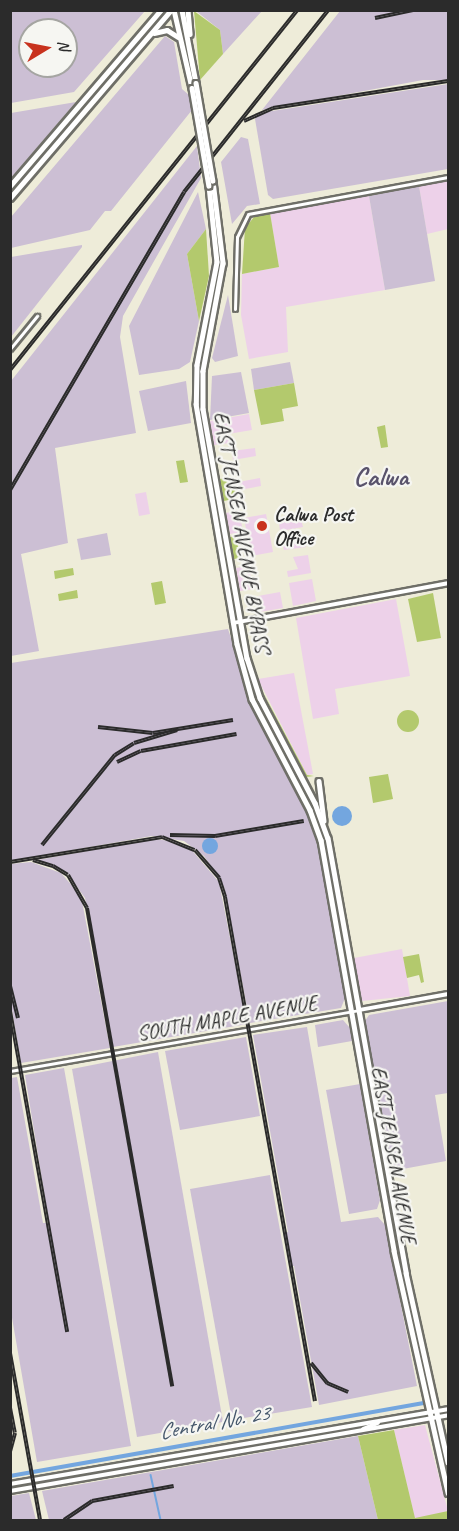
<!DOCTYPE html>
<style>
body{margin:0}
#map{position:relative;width:459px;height:1531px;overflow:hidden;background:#eeecd9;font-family:Caveat,sans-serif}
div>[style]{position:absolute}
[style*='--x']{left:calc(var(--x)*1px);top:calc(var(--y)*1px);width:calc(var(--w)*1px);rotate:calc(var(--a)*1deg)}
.built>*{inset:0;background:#edd1e9}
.industrial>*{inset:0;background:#ccbfd4}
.green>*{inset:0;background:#b3c96d}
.round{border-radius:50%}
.water>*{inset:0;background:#73a6df}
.stream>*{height:1.5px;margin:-0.75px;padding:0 0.75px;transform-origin:0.75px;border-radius:0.75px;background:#73a6df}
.canal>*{height:4px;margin:-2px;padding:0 2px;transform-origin:2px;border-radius:2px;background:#73a6df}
.roads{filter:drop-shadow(2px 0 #6f6f68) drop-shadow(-2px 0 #6f6f68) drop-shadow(0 2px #6f6f68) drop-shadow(0 -2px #6f6f68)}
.tertiary>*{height:3px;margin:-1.5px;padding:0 1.5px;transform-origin:1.5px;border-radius:1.5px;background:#fff}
.secondary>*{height:4px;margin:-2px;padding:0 2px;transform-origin:2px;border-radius:2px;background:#fff}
.primary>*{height:4.5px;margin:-2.25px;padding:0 2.25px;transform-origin:2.25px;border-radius:2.25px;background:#fff}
.rail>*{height:4px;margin-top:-2px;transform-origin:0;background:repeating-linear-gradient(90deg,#f6f6f2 0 4.5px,#2b2b2b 0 9px);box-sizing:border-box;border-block:2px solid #2b2b2b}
.bridges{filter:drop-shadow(2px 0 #6f6f68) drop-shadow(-2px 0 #6f6f68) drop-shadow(0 2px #6f6f68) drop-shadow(0 -2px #6f6f68)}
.primary-bridge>*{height:4.5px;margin:-2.25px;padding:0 2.25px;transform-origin:2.25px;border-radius:2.25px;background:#fff}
.dots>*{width:16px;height:16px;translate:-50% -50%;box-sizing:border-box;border:3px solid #f6f6f2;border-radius:50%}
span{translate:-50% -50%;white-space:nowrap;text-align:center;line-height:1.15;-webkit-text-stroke:4.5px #f6f6f2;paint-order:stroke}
.poi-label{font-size:21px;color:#2b2b2b;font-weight:700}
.left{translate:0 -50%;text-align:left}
.street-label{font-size:21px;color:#2b2b2b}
.water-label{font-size:22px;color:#44566a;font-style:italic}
.district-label{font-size:27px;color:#59536b;font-weight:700}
.frame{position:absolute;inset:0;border:12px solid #2b2b2b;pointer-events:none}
.north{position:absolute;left:18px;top:18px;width:60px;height:60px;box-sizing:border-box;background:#f6f6f2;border:2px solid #a5a5a2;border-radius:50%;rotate:80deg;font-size:16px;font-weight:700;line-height:24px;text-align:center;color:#2b2b2b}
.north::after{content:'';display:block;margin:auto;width:21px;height:27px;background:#c8321e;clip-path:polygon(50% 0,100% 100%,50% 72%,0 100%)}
</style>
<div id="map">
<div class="built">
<i style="clip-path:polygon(448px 181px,448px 229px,427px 234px,419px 186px)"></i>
<i style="clip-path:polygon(369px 196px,385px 290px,286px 307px,288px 352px,249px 359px,241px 315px,242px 274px,279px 267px,270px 213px)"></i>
<i style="clip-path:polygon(249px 414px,252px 430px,228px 434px,229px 443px,214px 445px,210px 421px)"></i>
<i style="clip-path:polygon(255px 448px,256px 456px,233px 460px,232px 451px)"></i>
<i style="clip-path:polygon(260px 478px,261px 486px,239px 490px,238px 482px)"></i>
<i style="clip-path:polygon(146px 492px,150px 514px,139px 516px,135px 494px)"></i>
<i style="clip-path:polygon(239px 510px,243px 532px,230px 534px,226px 513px)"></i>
<i style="clip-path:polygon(266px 514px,273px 552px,251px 556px,244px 518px)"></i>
<i style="clip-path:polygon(301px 519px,303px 527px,280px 531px,279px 523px)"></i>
<i style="clip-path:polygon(305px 538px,306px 547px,284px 550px,282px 542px)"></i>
<i style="clip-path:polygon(308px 555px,311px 573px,288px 577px,287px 571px,298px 569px,293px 557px)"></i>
<i style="clip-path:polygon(249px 566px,253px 589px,240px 591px,236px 568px)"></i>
<i style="clip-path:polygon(312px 579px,316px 601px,293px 606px,289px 583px)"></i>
<i style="clip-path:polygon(280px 592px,283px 608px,260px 612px,258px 596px)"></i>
<i style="clip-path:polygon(396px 599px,410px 676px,335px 689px,339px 714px,313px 719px,296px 618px)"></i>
<i style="clip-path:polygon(294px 673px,313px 774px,307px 775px,258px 679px)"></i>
<i style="clip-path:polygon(402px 949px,410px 996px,362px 1001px,354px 958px)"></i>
<i style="clip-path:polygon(425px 1425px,448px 1511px,415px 1519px,394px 1430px)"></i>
</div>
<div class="industrial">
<i style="clip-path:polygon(evenodd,11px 10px,145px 10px,145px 11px,74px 92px,11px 103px,11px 10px,30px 30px,66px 30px,66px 66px,30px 66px,30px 30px)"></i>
<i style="clip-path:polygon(196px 11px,262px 11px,223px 54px,220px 30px)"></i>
<i style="clip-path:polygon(340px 11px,448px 11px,448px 80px,423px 80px,262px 110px)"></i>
<i style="clip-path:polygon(165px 36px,174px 42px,182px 89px,189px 95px,192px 110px,111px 211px,105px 211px,90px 230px,11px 248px,11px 217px)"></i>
<i style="clip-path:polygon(448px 84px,448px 169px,273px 199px,268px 195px,255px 119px,259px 113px)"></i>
<i style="clip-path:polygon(76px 102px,11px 178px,11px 113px)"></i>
<i style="clip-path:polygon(241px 137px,248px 139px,260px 204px,247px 206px,232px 224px,221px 162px)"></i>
<i style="clip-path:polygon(197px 146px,201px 178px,123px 316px,120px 337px,136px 433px,55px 448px,68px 543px,21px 554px,39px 651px,11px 656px,11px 381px)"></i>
<i style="clip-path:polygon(419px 186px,435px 281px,385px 290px,369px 196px)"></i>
<i style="clip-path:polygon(198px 192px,206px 229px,187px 254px,199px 321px,190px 362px,179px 369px,139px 375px,129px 326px)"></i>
<i style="clip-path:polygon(82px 245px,82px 247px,11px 337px,11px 257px)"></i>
<i style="clip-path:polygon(228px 295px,238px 356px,215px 362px,212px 358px)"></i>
<i style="clip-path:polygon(290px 362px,294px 383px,254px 390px,251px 369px)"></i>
<i style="clip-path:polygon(241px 372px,249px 413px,210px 420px,212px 376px)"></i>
<i style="clip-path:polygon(186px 381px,191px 423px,148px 431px,139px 391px)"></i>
<i style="clip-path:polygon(107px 533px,111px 555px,81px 560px,77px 539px)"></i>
<i style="clip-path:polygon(228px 629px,256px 714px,305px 806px,316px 837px,345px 998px,341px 1008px,250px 1023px,224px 887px,204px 856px,184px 841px,152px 836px,11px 861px,11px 663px)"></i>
<i style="clip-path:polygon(154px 839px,171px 841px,190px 848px,219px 882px,247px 1024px,113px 1047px,85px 898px,67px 873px,37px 860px)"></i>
<i style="clip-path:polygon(31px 862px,61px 873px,81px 896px,110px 1048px,21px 1063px,11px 1004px,10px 864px)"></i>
<i style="clip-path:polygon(448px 1001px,448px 1093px,435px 1095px,446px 1161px,392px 1171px,365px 1021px,369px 1015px)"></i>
<i style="clip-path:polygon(343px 1020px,350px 1028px,352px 1041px,318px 1047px,315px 1025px)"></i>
<i style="clip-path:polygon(307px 1027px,341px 1222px,378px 1217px,385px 1225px,417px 1386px,319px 1405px,294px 1266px,290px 1266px,284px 1233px,288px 1232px,253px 1035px)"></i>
<i style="clip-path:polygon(246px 1037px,260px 1116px,180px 1130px,165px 1051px)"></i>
<i style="clip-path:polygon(158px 1052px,223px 1422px,137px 1437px,72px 1069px)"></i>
<i style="clip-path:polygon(64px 1068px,131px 1446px,37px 1462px,11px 1312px,11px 1078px,17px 1077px,43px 1223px,49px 1223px,25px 1075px)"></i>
<i style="clip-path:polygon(360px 1084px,380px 1200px,377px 1209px,349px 1214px,326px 1090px)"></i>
<i style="clip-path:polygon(270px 1175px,312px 1407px,232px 1420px,190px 1189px)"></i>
<i style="clip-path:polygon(358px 1436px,378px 1520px,49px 1520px,42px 1491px)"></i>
<i style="clip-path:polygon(29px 1493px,36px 1520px,11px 1520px,11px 1496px)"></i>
</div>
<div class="green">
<i style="clip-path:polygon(194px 11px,220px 30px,223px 54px,200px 80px)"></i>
<i style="clip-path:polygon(270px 213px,279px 267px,242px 274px,245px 228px,254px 217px)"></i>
<i style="clip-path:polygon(206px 229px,209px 276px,199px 321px,187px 254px)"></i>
<i style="clip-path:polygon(294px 383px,298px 406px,282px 409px,284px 421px,261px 425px,254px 390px)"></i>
<i style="clip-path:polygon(385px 425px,388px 447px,381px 448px,377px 427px)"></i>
<i style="clip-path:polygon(184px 460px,188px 482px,180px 483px,176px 461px)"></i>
<i style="clip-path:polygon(233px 477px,237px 498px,224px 501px,220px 479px)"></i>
<i style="clip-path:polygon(236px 536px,240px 558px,234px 559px,230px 537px)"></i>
<i style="clip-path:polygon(73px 568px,74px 575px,55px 579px,54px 571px)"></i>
<i style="clip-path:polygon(162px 581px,166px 603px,155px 605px,151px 583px)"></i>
<i style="clip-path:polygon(77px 590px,78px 598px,59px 601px,58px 594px)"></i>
<i style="clip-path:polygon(433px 593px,441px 638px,417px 642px,408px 599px)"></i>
<i style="clip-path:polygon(256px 679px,307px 775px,314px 776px,306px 777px)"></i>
<i class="round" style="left:397px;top:710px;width:22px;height:22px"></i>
<i style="clip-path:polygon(388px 774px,393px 799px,373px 803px,369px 777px)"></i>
<i style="clip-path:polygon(419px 954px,424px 982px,421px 983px,419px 975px,407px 978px,403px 957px)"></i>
<i style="clip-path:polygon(394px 1430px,415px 1518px,448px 1511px,448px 1520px,378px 1520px,358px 1436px)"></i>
</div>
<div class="water">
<i class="round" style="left:332px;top:806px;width:20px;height:20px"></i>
<i class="round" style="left:202px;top:838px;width:16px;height:16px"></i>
</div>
<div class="stream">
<i style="--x:151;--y:1475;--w:46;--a:77.5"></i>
</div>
<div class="canal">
<i style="--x:10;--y:1476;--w:420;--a:-10"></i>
</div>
<div class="roads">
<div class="tertiary">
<i style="--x:235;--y:309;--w:72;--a:-88.4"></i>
<i style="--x:237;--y:237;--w:25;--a:-64"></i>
<i style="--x:248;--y:214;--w:203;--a:-10.5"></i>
<i style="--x:10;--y:349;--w:43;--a:-50.7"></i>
<i style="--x:10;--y:1071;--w:354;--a:-9.9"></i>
</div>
<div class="secondary">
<i style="--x:233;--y:623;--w:219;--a:-10.5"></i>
<i style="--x:359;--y:1010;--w:90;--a:-10.2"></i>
<i style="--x:363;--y:1429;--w:16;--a:-22"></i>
<i style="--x:10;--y:1484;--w:444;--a:-9.7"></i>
<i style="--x:10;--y:1491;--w:445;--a:-9.8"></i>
</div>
<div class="primary">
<i style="--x:174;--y:10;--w:80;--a:77"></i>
<i style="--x:182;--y:10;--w:74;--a:79.1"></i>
<i style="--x:188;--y:10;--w:24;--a:85"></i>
<i style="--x:154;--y:33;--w:13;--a:-13"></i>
<i style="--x:167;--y:30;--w:13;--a:32"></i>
<i style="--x:213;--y:181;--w:83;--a:83"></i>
<i style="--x:223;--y:263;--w:110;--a:100.5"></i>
<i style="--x:203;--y:371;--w:38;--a:90"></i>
<i style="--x:203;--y:409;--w:253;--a:80"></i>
<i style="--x:247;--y:658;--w:42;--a:72"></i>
<i style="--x:260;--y:698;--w:119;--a:62.4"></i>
<i style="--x:315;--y:803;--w:37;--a:70"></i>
<i style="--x:328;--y:838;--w:442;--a:79.8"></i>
<i style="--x:406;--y:1273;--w:194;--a:77.5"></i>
<i style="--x:10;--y:186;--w:232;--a:-49.4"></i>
<i style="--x:209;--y:186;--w:76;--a:84"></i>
<i style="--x:217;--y:262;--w:105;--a:101"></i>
<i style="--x:197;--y:365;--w:39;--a:91"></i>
<i style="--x:196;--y:404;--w:243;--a:80.3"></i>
<i style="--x:237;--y:644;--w:57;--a:74.7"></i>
<i style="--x:252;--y:699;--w:125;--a:62.4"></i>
<i style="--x:310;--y:810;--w:32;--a:70"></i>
<i style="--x:321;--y:840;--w:417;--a:79.9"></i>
<i style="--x:394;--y:1251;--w:248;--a:77.4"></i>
<i style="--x:10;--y:198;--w:248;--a:-49.4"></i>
<i style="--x:319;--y:781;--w:40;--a:82.9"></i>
</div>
</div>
<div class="rail">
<i style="--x:375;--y:18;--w:40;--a:-12"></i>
<i style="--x:244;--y:121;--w:32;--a:-24"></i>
<i style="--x:273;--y:108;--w:177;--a:-8.8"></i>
<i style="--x:10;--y:370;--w:460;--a:-51.4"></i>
<i style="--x:10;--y:490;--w:345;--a:-59.7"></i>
<i style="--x:184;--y:192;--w:232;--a:-51.6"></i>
<i style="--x:98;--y:727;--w:55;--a:6.2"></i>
<i style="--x:153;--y:733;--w:81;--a:-9.2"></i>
<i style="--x:117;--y:762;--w:26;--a:-25"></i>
<i style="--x:141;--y:751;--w:97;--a:-10.1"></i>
<i style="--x:170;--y:835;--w:45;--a:1.3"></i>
<i style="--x:215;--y:836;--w:90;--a:-9.6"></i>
<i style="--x:42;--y:845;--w:116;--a:-51"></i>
<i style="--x:115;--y:755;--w:22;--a:-32"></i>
<i style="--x:134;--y:743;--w:45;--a:-16.8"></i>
<i style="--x:33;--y:860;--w:21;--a:17"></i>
<i style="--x:53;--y:866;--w:17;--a:31"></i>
<i style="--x:68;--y:875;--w:38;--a:60"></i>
<i style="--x:87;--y:908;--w:486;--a:79.9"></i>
<i style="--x:10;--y:862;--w:154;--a:-9.3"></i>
<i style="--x:162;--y:837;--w:35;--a:22"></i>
<i style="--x:195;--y:850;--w:37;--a:49"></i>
<i style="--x:219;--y:878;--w:20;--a:72"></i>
<i style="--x:225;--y:897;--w:512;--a:79.88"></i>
<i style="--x:10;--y:986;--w:33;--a:76"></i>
<i style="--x:10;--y:1011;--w:326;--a:79.9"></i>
<i style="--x:10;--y:1353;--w:170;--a:79.8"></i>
<i style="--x:311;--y:1363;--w:26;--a:51"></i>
<i style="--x:327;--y:1383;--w:23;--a:23"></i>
<i style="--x:10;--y:1408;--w:25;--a:79"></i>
<i style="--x:15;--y:1433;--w:20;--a:105"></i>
<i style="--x:64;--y:1520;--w:34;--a:-34"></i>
<i style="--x:92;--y:1501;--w:83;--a:-10.4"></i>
</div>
<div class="bridges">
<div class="primary-bridge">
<i style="--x:196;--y:83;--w:99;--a:80.2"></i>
<i style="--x:192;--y:88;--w:99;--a:80.2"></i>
</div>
</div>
<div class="dots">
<i style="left:262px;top:526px;background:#c8321e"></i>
</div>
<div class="poi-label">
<span class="left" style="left:274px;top:526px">Calwa Post<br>Office</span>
</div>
<div class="street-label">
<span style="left:242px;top:532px;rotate:80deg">EAST JENSEN AVENUE BYPASS</span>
<span style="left:227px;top:1018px;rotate:-10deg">SOUTH MAPLE AVENUE</span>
<span style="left:394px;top:1155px;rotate:80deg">EAST JENSEN AVENUE</span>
</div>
<div class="water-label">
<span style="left:214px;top:1423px;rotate:-10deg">Central No. 23</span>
</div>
<div class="district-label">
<span style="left:381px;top:477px">Calwa</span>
</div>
<div class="frame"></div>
<div class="north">N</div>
</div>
